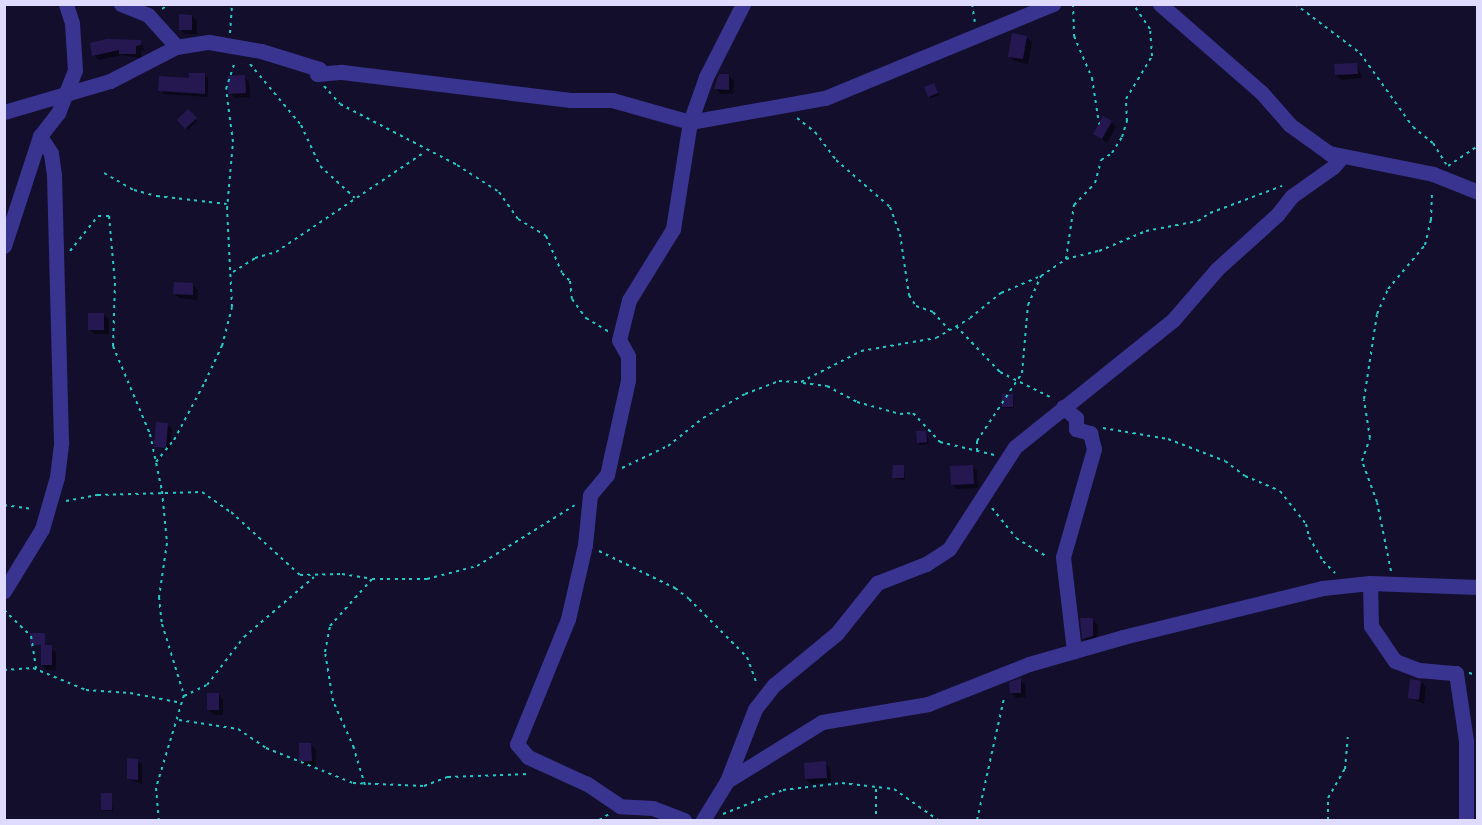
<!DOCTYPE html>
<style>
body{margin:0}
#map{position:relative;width:1482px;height:825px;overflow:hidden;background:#140e2d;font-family:Cabin,sans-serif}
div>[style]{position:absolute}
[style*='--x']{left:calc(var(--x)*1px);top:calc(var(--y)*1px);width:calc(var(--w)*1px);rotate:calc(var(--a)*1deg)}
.shadow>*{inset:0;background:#0007}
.building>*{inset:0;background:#251850}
.path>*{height:2px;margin-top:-1px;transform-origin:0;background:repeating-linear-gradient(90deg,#22cbc4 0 3px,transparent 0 7.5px)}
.street>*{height:15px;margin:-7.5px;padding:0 7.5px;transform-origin:7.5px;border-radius:7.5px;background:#3a3491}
span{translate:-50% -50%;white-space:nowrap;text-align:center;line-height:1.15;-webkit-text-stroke:6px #140e2d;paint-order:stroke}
.frame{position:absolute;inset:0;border:6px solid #dfdbff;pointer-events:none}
</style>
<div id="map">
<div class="shadow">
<i style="clip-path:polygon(192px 16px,197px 21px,197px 34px,185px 34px,180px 29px)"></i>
<i style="clip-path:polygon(1027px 38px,1032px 42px,1028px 64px,1014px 61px,1009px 56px)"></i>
<i style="clip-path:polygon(140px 42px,145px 50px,141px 51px,141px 58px,122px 55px,99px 60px,94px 55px)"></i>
<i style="clip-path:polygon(1356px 64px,1362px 78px,1341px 80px,1336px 75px)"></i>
<i style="clip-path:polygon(204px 74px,208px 78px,208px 97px,164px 94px,160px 90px)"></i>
<i style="clip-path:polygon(729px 76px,734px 81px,733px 94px,721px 94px,716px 89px)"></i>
<i style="clip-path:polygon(244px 77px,249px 82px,250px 97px,235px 98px,230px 93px)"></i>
<i style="clip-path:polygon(934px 85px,939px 95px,931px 98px,929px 96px)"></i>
<i style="clip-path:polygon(188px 111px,197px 121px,188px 130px,179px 120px)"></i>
<i style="clip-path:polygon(1111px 122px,1116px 127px,1107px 143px,1095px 134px)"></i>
<i style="clip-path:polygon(193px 285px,198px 290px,197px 300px,179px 298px,174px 293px)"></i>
<i style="clip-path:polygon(104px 315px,109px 320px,109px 334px,94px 334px,89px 329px)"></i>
<i style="clip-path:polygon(1013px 396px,1014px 408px,1005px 408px,1003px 406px)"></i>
<i style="clip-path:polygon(167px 424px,172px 429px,170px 452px,156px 447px)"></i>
<i style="clip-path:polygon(926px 432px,929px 444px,920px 445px,918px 443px)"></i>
<i style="clip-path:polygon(972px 466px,977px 471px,978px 488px,957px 489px,952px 484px)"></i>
<i style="clip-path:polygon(904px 467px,905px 480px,896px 479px,894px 477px)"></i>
<i style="clip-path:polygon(1093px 620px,1098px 625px,1097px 640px,1089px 643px,1084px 638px)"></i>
<i style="clip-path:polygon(44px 635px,46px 647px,56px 652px,56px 670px,47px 670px,42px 665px,42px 646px,32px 644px)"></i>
<i style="clip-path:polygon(1020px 680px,1025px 684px,1026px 697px,1016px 698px,1012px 693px)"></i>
<i style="clip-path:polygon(1421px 682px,1426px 687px,1424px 704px,1410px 698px)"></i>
<i style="clip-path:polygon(219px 695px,223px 700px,223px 715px,213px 715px,209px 710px)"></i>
<i style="clip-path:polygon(311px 745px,316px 750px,316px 766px,306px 766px,301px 761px)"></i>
<i style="clip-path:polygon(137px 760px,142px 765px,142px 784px,129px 779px)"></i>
<i style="clip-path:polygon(825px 763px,830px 768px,831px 782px,811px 784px,806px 779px)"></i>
<i style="clip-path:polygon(111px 795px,113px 811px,104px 811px,102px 809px)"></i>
</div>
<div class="building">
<i style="clip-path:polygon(179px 14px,192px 15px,192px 30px,179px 30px)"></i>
<i style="clip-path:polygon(1012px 33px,1027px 36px,1023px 59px,1008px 57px)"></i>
<i style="clip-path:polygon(107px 39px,141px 40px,141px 45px,136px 46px,136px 54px,119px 54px,119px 50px,92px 56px,90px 43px)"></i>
<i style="clip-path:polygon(1357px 63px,1358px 74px,1335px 75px,1334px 64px)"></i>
<i style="clip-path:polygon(189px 73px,205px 73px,205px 94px,158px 91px,159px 76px,189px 78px)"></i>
<i style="clip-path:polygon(719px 74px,729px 74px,729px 90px,714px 89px)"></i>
<i style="clip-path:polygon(245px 75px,246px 93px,228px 94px,228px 76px)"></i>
<i style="clip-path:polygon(934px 83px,938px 93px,928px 97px,924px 87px)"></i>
<i style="clip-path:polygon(188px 109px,197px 118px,185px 129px,177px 120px)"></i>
<i style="clip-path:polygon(1103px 116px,1112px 121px,1102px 139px,1093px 134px)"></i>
<i style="clip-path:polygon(174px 282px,193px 283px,193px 295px,173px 294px)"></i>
<i style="clip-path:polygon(88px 313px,104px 313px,104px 330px,88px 330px)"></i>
<i style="clip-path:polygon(1002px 394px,1013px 394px,1013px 407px,1002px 407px)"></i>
<i style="clip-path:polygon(156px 422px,168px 423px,166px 448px,154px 447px)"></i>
<i style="clip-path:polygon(916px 431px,926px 431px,927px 442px,917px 443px)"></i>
<i style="clip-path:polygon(893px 465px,904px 465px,904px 478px,892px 478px)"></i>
<i style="clip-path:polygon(973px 465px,974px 484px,951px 485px,950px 466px)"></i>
<i style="clip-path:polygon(1080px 618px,1093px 618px,1093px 636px,1082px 639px)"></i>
<i style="clip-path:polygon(30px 633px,45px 633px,45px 645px,30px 645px)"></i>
<i style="clip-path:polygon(41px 645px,52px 645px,52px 665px,41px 665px)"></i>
<i style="clip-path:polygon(1021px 678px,1021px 693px,1010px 693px,1009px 682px)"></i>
<i style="clip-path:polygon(1410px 679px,1421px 681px,1419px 700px,1408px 698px)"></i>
<i style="clip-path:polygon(207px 693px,219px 693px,219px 710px,207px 710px)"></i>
<i style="clip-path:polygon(299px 743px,311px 743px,312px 761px,299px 761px)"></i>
<i style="clip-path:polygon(127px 758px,138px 759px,138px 780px,127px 779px)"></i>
<i style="clip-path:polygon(826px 761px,827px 778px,805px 779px,804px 763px)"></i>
<i style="clip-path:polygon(101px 793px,112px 793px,112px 810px,101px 810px)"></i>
</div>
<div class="path">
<i style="--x:972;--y:4;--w:18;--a:81"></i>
<i style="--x:1073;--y:4;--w:32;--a:88"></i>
<i style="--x:1074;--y:36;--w:46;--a:66.8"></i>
<i style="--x:1092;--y:78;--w:47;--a:81.3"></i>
<i style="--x:1295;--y:4;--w:81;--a:37"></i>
<i style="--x:1360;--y:53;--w:91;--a:54.4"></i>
<i style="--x:1413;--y:127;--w:26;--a:39"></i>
<i style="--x:1433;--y:143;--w:25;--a:58"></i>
<i style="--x:162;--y:9;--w:9;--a:-36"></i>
<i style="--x:230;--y:33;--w:29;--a:-86"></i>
<i style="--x:250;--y:64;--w:80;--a:50.1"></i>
<i style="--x:301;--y:125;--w:45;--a:65.1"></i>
<i style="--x:320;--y:166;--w:47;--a:42.4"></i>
<i style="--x:324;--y:86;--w:24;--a:48"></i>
<i style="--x:340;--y:104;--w:132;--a:27.5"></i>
<i style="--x:457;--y:165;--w:50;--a:32.7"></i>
<i style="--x:499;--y:192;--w:33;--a:55"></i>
<i style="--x:518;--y:219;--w:33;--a:31"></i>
<i style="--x:546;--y:236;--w:40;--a:66.6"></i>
<i style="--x:562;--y:273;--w:11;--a:45"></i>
<i style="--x:570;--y:281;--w:18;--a:84"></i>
<i style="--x:572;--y:299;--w:24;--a:54"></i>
<i style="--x:586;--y:318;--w:26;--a:31"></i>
<i style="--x:797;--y:118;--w:23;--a:38"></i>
<i style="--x:815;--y:132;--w:35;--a:53"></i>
<i style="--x:836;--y:160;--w:72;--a:41"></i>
<i style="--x:890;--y:207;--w:29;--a:70"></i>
<i style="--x:900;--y:234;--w:62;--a:81.6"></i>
<i style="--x:909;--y:295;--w:13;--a:58"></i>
<i style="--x:916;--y:306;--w:18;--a:19"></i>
<i style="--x:933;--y:312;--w:24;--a:48"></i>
<i style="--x:1448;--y:166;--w:36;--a:-34"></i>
<i style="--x:104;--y:173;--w:34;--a:30"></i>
<i style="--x:134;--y:190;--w:24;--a:15"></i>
<i style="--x:157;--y:196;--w:70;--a:6.5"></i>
<i style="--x:70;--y:251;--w:45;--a:-51.3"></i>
<i style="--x:98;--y:216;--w:11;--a:0"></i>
<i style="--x:109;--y:216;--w:67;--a:84.9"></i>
<i style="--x:115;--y:283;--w:63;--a:91.8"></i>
<i style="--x:113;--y:346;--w:95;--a:67.2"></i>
<i style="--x:150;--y:434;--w:58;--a:78.1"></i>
<i style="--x:162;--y:491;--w:52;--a:84.5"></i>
<i style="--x:167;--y:543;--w:55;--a:98.4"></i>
<i style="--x:159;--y:597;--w:27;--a:84"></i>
<i style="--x:162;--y:624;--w:74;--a:72.8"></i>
<i style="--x:184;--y:695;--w:97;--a:106.8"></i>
<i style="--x:156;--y:788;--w:32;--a:85"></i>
<i style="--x:1066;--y:259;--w:55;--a:-81.6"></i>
<i style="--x:1074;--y:205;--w:30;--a:-46"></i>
<i style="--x:1095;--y:183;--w:24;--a:-75"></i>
<i style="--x:1101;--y:160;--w:13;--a:-32"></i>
<i style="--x:1112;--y:153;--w:19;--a:-58"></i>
<i style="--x:1122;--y:137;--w:17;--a:-73"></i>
<i style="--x:1127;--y:121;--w:22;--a:-93"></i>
<i style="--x:1126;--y:99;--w:50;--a:-58.8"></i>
<i style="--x:1152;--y:56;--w:27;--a:-94"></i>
<i style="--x:1150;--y:29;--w:30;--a:-124"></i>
<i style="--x:233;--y:272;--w:26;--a:-32"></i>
<i style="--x:255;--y:258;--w:22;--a:-16"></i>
<i style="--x:276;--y:252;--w:179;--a:-33.9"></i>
<i style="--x:956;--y:326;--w:64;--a:46.3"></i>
<i style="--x:1000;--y:372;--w:58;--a:26.6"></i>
<i style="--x:803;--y:383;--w:24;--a:7"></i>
<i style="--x:827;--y:386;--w:34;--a:28"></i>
<i style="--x:857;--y:402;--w:45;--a:15.6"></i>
<i style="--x:900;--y:414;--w:13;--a:-4"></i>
<i style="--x:913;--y:413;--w:40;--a:47"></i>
<i style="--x:940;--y:442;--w:56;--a:13.5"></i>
<i style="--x:1103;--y:428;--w:66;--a:9.6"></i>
<i style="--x:1168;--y:439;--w:61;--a:21.1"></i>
<i style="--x:1225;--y:461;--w:25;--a:37"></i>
<i style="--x:1245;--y:476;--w:38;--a:23"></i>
<i style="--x:1280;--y:491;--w:42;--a:51.8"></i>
<i style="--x:1306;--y:524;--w:13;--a:77"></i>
<i style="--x:1309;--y:537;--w:28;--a:60"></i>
<i style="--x:1323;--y:561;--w:17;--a:45"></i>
<i style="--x:977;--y:451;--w:10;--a:-90"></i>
<i style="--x:977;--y:441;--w:82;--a:-56.5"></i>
<i style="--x:1022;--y:373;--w:68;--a:-85"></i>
<i style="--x:1028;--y:305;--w:32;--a:-66"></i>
<i style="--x:156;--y:462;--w:28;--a:-51"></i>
<i style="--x:174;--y:440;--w:66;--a:-61.9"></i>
<i style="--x:205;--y:382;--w:40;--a:-65"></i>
<i style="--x:222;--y:346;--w:40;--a:-75.6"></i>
<i style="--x:232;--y:307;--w:98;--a:-92.9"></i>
<i style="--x:227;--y:209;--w:67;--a:-84.9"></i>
<i style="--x:233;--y:142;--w:53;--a:-97.5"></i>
<i style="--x:226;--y:89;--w:28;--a:-72"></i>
<i style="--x:622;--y:468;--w:51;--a:-25.6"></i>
<i style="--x:668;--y:446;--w:45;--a:-38.7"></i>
<i style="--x:703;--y:418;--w:48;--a:-29.7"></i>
<i style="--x:745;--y:394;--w:36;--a:-21"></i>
<i style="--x:779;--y:381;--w:22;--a:3"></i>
<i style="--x:801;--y:382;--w:68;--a:-27.3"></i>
<i style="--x:861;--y:351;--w:76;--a:-9.8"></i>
<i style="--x:936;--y:338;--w:39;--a:-30"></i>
<i style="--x:970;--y:318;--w:40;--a:-39"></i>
<i style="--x:1001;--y:293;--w:43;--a:-23"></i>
<i style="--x:1041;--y:276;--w:30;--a:-34"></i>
<i style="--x:1066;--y:259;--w:34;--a:-14"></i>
<i style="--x:1099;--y:251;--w:51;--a:-23.1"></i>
<i style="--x:1146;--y:231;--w:53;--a:-10.9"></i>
<i style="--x:1198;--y:221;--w:14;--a:-34"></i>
<i style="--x:1210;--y:213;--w:77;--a:-20.6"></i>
<i style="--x:66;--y:501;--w:33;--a:-11"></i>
<i style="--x:98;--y:495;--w:104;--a:-1.7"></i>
<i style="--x:202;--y:492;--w:35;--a:35"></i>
<i style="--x:231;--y:512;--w:93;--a:42.4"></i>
<i style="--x:300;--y:575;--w:42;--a:-1.4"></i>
<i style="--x:342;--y:574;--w:30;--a:9"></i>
<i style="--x:372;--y:579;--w:55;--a:0"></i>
<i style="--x:427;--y:579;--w:52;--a:-14.6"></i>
<i style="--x:477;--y:566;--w:115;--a:-31.9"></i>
<i style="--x:4;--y:505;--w:29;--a:8"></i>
<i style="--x:992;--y:508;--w:38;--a:51"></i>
<i style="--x:1016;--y:538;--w:37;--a:31"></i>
<i style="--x:599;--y:551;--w:85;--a:26"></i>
<i style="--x:675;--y:588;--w:18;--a:38"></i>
<i style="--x:689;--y:599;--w:82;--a:45"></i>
<i style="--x:747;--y:657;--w:29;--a:70"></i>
<i style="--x:1391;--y:571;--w:70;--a:-101.5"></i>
<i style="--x:1377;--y:502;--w:44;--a:-110.1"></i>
<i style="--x:1362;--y:461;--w:24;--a:-71"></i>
<i style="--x:1370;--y:438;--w:39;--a:-99"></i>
<i style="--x:1364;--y:399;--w:86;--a:-81.3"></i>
<i style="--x:1377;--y:314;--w:27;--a:-66"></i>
<i style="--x:1388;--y:289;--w:57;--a:-49.9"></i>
<i style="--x:1425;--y:245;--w:26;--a:-77"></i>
<i style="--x:1431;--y:220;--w:30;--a:-88"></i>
<i style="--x:4;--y:610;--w:37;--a:44"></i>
<i style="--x:31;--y:636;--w:33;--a:81"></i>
<i style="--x:4;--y:670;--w:29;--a:-4"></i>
<i style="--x:33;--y:668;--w:57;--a:22.5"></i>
<i style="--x:86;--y:690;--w:44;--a:3.9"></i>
<i style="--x:130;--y:693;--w:53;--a:10.9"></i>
<i style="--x:1469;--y:673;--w:9;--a:13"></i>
<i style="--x:184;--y:696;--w:25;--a:-26"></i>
<i style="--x:207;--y:685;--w:61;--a:-52.4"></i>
<i style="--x:244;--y:637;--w:92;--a:-40.6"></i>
<i style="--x:179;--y:720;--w:60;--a:8.7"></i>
<i style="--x:238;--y:729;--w:34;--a:34"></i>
<i style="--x:266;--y:748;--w:94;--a:21.9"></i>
<i style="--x:353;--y:783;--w:71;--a:2.4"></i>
<i style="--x:424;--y:786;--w:26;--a:-21"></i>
<i style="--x:448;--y:777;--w:81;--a:-2.1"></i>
<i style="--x:365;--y:785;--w:39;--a:-107"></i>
<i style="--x:354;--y:748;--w:51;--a:-114.1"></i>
<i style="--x:333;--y:701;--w:50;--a:-99.3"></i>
<i style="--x:325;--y:652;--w:26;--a:-79"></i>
<i style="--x:330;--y:626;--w:63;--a:-48.2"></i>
<i style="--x:876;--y:789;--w:31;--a:90"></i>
<i style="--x:723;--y:814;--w:65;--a:-21.8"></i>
<i style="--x:783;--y:790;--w:59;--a:-6.8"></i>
<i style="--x:842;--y:783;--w:52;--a:6.6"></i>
<i style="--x:894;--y:789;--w:54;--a:35.2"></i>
<i style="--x:599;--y:820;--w:12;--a:-31"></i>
<i style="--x:977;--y:820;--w:125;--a:-77.5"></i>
<i style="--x:1328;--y:820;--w:22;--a:-90"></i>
<i style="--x:1328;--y:798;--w:34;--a:-60"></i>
<i style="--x:1345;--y:769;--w:32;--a:-85"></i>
</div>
<div class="street">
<i style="--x:121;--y:4;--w:29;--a:22"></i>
<i style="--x:148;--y:15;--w:43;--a:47.8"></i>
<i style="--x:1160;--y:4;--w:134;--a:41.1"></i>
<i style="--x:1261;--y:92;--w:44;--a:48.7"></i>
<i style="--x:1290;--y:125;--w:48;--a:35.7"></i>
<i style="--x:1329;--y:153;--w:106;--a:11.4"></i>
<i style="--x:1433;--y:174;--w:48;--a:21.8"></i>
<i style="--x:4;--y:112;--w:110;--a:-16.3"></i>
<i style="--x:110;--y:81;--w:74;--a:-27.3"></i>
<i style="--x:176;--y:47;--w:33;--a:-9"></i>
<i style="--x:209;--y:42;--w:53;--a:9.8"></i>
<i style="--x:261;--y:51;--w:61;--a:17.2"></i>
<i style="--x:319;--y:69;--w:5;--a:112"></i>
<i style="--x:317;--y:74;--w:25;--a:-5"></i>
<i style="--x:342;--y:72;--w:230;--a:7"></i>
<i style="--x:570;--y:100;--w:42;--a:0"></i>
<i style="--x:612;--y:100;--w:81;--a:15.8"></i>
<i style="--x:690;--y:122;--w:137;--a:-10.1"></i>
<i style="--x:825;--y:98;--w:247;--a:-22.4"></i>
<i style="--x:4;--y:246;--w:116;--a:-71.9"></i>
<i style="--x:1063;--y:407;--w:17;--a:40"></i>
<i style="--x:1076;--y:418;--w:11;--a:90"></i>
<i style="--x:1076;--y:429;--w:15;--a:16"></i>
<i style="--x:1090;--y:433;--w:16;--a:76"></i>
<i style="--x:1094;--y:449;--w:112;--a:106"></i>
<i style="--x:1063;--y:557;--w:95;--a:83.3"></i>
<i style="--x:1370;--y:583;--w:43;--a:88.7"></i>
<i style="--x:1371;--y:626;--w:42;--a:55.6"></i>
<i style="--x:1395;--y:661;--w:26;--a:21"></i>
<i style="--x:1419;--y:670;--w:37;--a:5"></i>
<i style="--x:1456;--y:673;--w:69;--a:81.6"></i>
<i style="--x:1466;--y:741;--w:79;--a:90"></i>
<i style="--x:4;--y:591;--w:73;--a:-58.5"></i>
<i style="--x:42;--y:529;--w:54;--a:-73.9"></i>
<i style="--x:57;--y:477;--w:35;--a:-83"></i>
<i style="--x:61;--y:442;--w:267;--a:-91.5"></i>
<i style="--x:54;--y:175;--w:22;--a:-98"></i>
<i style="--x:51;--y:153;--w:20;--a:-123"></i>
<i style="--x:40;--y:136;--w:29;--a:-52"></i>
<i style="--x:58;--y:113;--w:46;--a:-68.4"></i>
<i style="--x:75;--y:70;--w:47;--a:-93.7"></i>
<i style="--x:72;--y:23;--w:20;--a:-108"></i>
<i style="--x:727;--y:781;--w:112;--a:-31.8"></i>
<i style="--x:822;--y:722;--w:108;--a:-9.6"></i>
<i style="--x:928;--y:704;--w:109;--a:-21.6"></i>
<i style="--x:1029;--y:664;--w:98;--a:-16"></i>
<i style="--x:1123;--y:637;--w:206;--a:-13.8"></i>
<i style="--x:1323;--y:588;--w:47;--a:-6.1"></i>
<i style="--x:1370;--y:583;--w:108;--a:2.1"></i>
<i style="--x:684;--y:820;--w:33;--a:-159"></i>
<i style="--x:653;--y:808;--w:33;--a:-177"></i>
<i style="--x:620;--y:806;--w:40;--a:-146"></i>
<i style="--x:587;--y:784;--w:65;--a:-155.4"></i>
<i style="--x:528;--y:757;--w:17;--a:-130"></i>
<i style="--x:517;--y:744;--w:135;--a:-67.8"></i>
<i style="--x:568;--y:619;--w:76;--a:-77.1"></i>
<i style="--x:585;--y:545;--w:50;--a:-84.3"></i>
<i style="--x:590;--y:495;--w:26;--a:-50"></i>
<i style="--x:607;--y:475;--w:97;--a:-77.5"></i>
<i style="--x:628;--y:380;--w:24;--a:-90"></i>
<i style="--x:628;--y:356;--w:18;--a:-119"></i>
<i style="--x:619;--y:340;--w:41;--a:-76"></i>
<i style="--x:629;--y:300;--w:84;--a:-58.2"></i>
<i style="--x:673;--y:229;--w:108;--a:-81"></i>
<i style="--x:690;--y:122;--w:48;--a:-70.4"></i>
<i style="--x:706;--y:77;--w:82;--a:-63.1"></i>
<i style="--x:703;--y:820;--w:46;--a:-58.4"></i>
<i style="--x:727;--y:781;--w:77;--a:-68.7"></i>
<i style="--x:755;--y:709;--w:31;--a:-52"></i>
<i style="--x:774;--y:685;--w:82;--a:-39.5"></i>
<i style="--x:837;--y:633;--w:64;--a:-51.3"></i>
<i style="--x:877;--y:583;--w:53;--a:-21.2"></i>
<i style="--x:926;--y:564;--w:27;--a:-33"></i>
<i style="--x:949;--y:549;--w:121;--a:-57.1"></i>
<i style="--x:1015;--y:447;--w:203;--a:-38.8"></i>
<i style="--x:1173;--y:320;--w:67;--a:-49.2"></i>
<i style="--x:1217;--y:269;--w:81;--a:-42"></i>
<i style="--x:1277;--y:215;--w:24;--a:-52"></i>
<i style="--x:1292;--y:196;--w:50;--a:-35.3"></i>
<i style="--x:1333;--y:167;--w:9;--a:-49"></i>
<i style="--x:1339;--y:160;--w:12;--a:-145"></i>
</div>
<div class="frame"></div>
</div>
